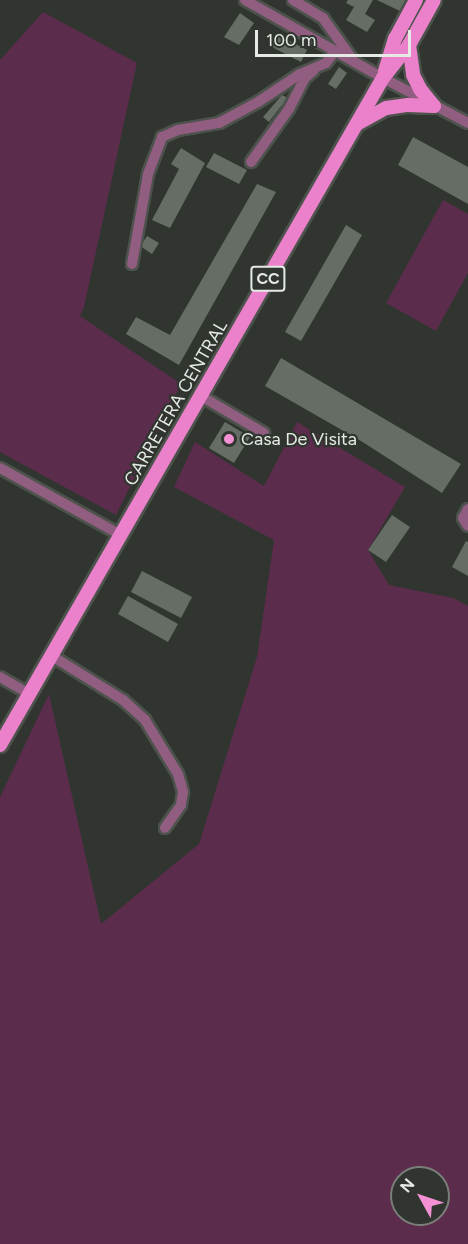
<!DOCTYPE html>
<style>
body{margin:0}
#map{position:relative;width:468px;height:1244px;overflow:hidden;background:#30362f;font-family:Figtree,sans-serif}
div>[style]{position:absolute}
[style*='--x']{left:calc(var(--x)*1px);top:calc(var(--y)*1px);width:calc(var(--w)*1px);rotate:calc(var(--a)*1deg)}
.green>*{inset:0;background:#5c2c4d}
.building>*{inset:0;background:#656d64}
.roads{filter:drop-shadow(2px 0 #4d534c) drop-shadow(-2px 0 #4d534c) drop-shadow(0 2px #4d534c) drop-shadow(0 -2px #4d534c)}
.minor>*{height:10px;margin:-5px;padding:0 5px;transform-origin:5px;border-radius:5px;background:#915d80}
.major>*{height:14px;margin:-7px;padding:0 7px;transform-origin:7px;border-radius:7px;background:#eb81ca}
.dots>*{width:16px;height:16px;translate:-50% -50%;box-sizing:border-box;border:3px solid #30362f;border-radius:50%}
span{translate:-50% -50%;white-space:nowrap;text-align:center;line-height:1.15;-webkit-text-stroke:4.5px #30362f;paint-order:stroke}
.shield-label span{padding:2px 4px;background:#30362f;border:2px solid;border-radius:4px;-webkit-text-stroke-width:0}
.shield-label{font-size:16px;color:#e6eae5;font-weight:700}
.street-label{font-size:18px;color:#e6eae5}
.poi-label{font-size:18px;color:#e6eae5}
.left{translate:0 -50%;text-align:left}
.north{position:absolute;left:390px;top:1166px;width:60px;height:60px;box-sizing:border-box;background:#30362f;border:2px solid #797e78;border-radius:50%;rotate:310deg;font-size:16px;font-weight:700;line-height:24px;text-align:center;color:#e6eae5}
.north::after{content:'';display:block;margin:auto;width:21px;height:27px;background:#f491d4;clip-path:polygon(50% 0,100% 100%,50% 72%,0 100%)}
.scale{position:absolute;left:255px;top:30px;width:156px;height:27px;box-sizing:border-box;border:3px solid #e6eae5;border-top:0;padding-left:8px;font-size:18px;line-height:21px;white-space:nowrap;color:#e6eae5;-webkit-text-stroke:4px #30362f;paint-order:stroke}
</style>
<div id="map">
<div class="green">
<i style="clip-path:polygon(43px 12px,137px 63px,84px 307px,80px 316px,181px 384px,116px 515px,0 452px,0 60px)"></i>
<i style="clip-path:polygon(443px 200px,468px 214px,468px 273px,436px 331px,386px 303px)"></i>
<i style="clip-path:polygon(evenodd,297px 422px,405px 487px,368px 550px,389px 585px,453px 598px,468px 606px,468px 1244px,0 1244px,0 797px,49px 694px,101px 924px,199px 844px,257px 657px,274px 540px,174px 487px,195px 442px,264px 486px,297px 422px,402px 1178px,438px 1178px,438px 1214px,402px 1214px,402px 1178px)"></i>
</div>
<div class="building">
<i style="clip-path:polygon(348px 0,373px 0,365px 14px,375px 20px,367px 32px,346px 20px,354px 7px,346px 3px)"></i>
<i style="clip-path:polygon(377px 0,406px 0,408px 1px,402px 12px)"></i>
<i style="clip-path:polygon(240px 13px,254px 23px,239px 45px,224px 37px)"></i>
<i style="clip-path:polygon(276px 34px,307px 50px,301px 62px,270px 46px)"></i>
<i style="clip-path:polygon(339px 67px,347px 73px,336px 89px,328px 84px)"></i>
<i style="clip-path:polygon(282px 95px,290px 99px,284px 109px,281px 106px,269px 122px,263px 117px)"></i>
<i style="clip-path:polygon(413px 137px,468px 167px,468px 204px,398px 165px)"></i>
<i style="clip-path:polygon(181px 148px,205px 163px,170px 228px,152px 220px,179px 169px,171px 164px)"></i>
<i style="clip-path:polygon(214px 153px,247px 170px,239px 184px,206px 167px)"></i>
<i style="clip-path:polygon(257px 184px,276px 192px,179px 365px,126px 334px,136px 317px,170px 335px)"></i>
<i style="clip-path:polygon(346px 225px,362px 235px,301px 341px,285px 332px)"></i>
<i style="clip-path:polygon(147px 236px,159px 243px,152px 254px,140px 246px)"></i>
<i style="clip-path:polygon(281px 358px,461px 464px,442px 493px,361px 441px,265px 386px)"></i>
<i style="clip-path:polygon(225px 422px,250px 437px,234px 463px,209px 448px)"></i>
<i style="clip-path:polygon(392px 515px,410px 527px,386px 562px,368px 550px)"></i>
<i style="clip-path:polygon(466px 541px,468px 542px,468px 576px,452px 567px)"></i>
<i style="clip-path:polygon(142px 571px,192px 597px,181px 618px,131px 592px)"></i>
<i style="clip-path:polygon(128px 596px,178px 624px,168px 642px,118px 614px)"></i>
</div>
<div class="roads">
<div class="minor">
<i style="--x:245;--y:0;--w:159;--a:29.5"></i>
<i style="--x:383;--y:78;--w:96;--a:27.9"></i>
<i style="--x:293;--y:0;--w:35;--a:31"></i>
<i style="--x:323;--y:18;--w:52;--a:54.5"></i>
<i style="--x:251;--y:162;--w:65;--a:-54.4"></i>
<i style="--x:289;--y:109;--w:35;--a:-63"></i>
<i style="--x:305;--y:78;--w:11;--a:-41"></i>
<i style="--x:132;--y:264;--w:91;--a:-79.9"></i>
<i style="--x:148;--y:174;--w:40;--a:-69"></i>
<i style="--x:162;--y:137;--w:17;--a:-24"></i>
<i style="--x:178;--y:130;--w:42;--a:-9.7"></i>
<i style="--x:219;--y:123;--w:44;--a:-28.3"></i>
<i style="--x:258;--y:102;--w:50;--a:-33.7"></i>
<i style="--x:300;--y:74;--w:28;--a:-23"></i>
<i style="--x:326;--y:63;--w:15;--a:-53"></i>
<i style="--x:201;--y:396;--w:73;--a:30.4"></i>
<i style="--x:0;--y:468;--w:138;--a:29"></i>
<i style="--x:468;--y:509;--w:10;--a:119"></i>
<i style="--x:463;--y:518;--w:9;--a:58"></i>
<i style="--x:52;--y:656;--w:84;--a:31.8"></i>
<i style="--x:123;--y:700;--w:30;--a:42"></i>
<i style="--x:145;--y:720;--w:63;--a:58.6"></i>
<i style="--x:178;--y:774;--w:19;--a:74"></i>
<i style="--x:183;--y:792;--w:13;--a:99"></i>
<i style="--x:181;--y:805;--w:28;--a:125"></i>
<i style="--x:0;--y:677;--w:34;--a:30"></i>
</div>
<div class="major">
<i style="--x:409;--y:45;--w:30;--a:82"></i>
<i style="--x:413;--y:75;--w:16;--a:63"></i>
<i style="--x:420;--y:89;--w:22;--a:51"></i>
<i style="--x:385;--y:71;--w:34;--a:-73"></i>
<i style="--x:395;--y:39;--w:44;--a:-61.7"></i>
<i style="--x:357;--y:124;--w:33;--a:-29"></i>
<i style="--x:386;--y:108;--w:22;--a:-8"></i>
<i style="--x:408;--y:105;--w:26;--a:2"></i>
<i style="--x:0;--y:745;--w:769;--a:-60.14"></i>
<i style="--x:383;--y:78;--w:42;--a:-51.8"></i>
<i style="--x:409;--y:45;--w:51;--a:-60.9"></i>
</div>
</div>
<div class="dots">
<i style="left:229px;top:439px;background:#f491d4"></i>
</div>
<div class="shield-label">
<span style="left:268px;top:279px">CC</span>
</div>
<div class="street-label">
<span style="left:176px;top:403px;rotate:-60deg">CARRETERA CENTRAL</span>
</div>
<div class="poi-label">
<span class="left" style="left:241px;top:439px">Casa De Visita</span>
</div>
<div class="north">N</div>
<div class="scale">100 m</div>
</div>
